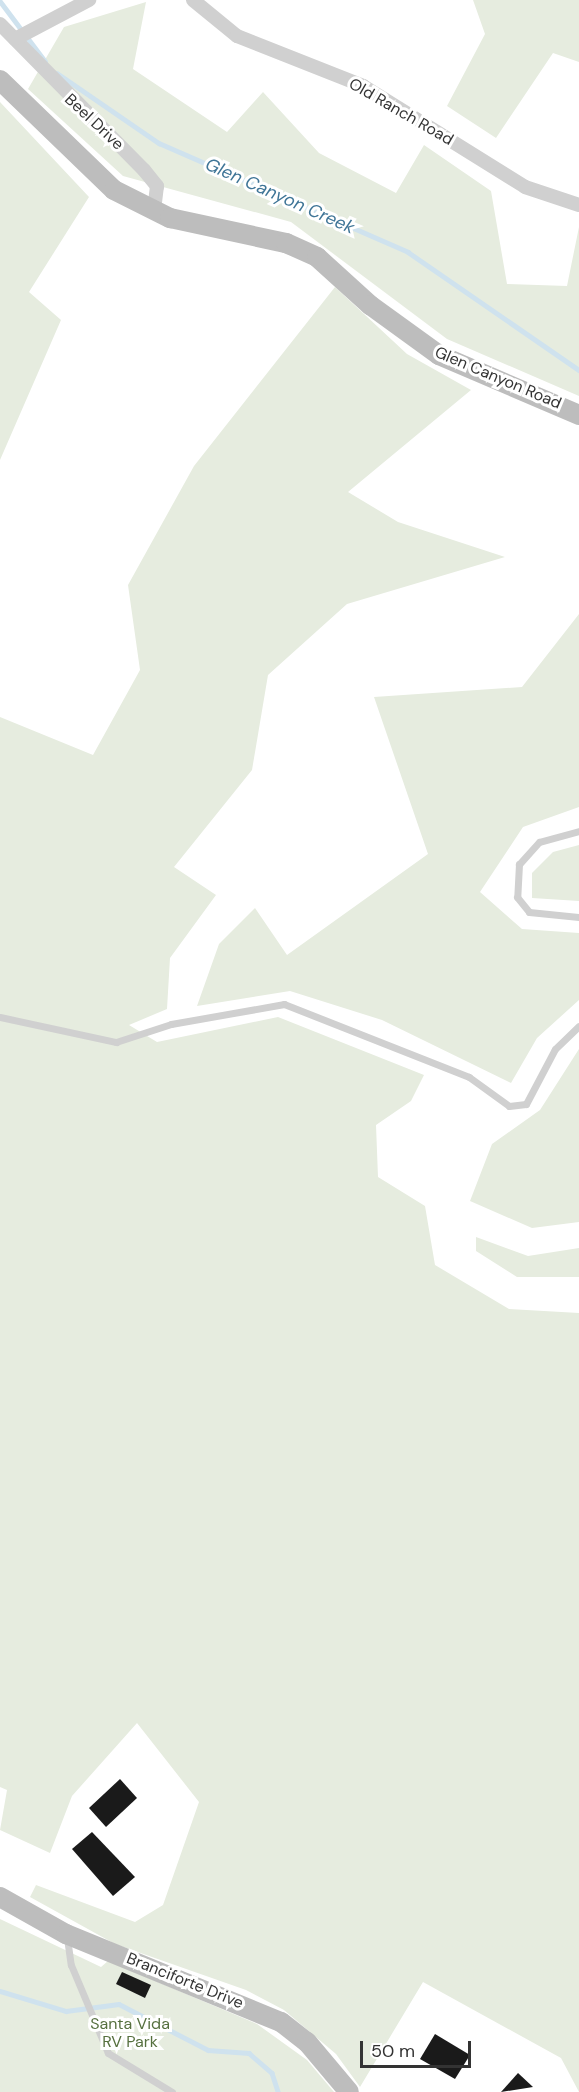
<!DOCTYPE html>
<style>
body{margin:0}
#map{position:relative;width:579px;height:2092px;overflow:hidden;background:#fff;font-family:"DM Sans",sans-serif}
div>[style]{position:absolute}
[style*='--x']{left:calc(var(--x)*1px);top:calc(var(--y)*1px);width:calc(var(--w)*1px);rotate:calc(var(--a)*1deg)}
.green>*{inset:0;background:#e6ecdf}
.stream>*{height:4.5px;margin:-2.25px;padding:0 2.25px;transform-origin:2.25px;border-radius:2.25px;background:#cfe2ee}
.building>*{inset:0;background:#1a1a1a}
.lane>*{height:7px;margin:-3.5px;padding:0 3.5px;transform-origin:3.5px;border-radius:3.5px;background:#d0d0d0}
.street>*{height:14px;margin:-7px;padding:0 7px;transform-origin:7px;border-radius:7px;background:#d0d0d0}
.secondary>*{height:20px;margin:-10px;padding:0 10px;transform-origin:10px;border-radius:10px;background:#bdbdbd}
span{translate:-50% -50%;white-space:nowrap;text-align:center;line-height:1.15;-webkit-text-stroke:6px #fff;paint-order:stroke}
.street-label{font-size:16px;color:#333}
.park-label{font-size:16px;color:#56703f}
.water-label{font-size:18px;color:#3f7597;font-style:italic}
.scale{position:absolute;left:360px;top:2041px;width:111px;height:27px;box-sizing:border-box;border:3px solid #333;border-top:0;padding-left:8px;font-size:18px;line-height:21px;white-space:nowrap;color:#333;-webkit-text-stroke:4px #fff;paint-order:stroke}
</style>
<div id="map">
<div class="green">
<i style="clip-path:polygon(473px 0,579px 0,579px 62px,553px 53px,496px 138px,447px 106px,485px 34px)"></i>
<i style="clip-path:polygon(146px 2px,133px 69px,227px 132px,263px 92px,319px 153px,396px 193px,424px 145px,491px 191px,507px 284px,567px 286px,579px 227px,579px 396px,447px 339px,291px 222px,123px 176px,28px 89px,64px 27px)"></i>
<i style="clip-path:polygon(0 102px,89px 197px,29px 292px,61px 320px,0 460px)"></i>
<i style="clip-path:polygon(335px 287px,407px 354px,471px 390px,348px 492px,398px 522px,505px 557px,347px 604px,268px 675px,252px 770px,174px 867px,216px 895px,170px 958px,167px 1009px,129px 1025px,157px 1042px,278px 1017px,424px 1075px,411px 1101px,376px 1125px,378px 1177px,425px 1206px,435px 1265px,509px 1309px,579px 1313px,579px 2092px,561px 2058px,423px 1982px,360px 2087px,336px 2054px,284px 2010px,246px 1990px,115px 1944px,30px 1897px,36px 1885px,135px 1922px,163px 1905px,199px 1802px,137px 1723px,72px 1796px,50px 1853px,0 1830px,7px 1790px,0 1787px,0 717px,93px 755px,140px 670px,128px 585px,194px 466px)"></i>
<i style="clip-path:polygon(579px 614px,579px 807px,523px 827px,480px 892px,522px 929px,579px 933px,579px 1000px,537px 1038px,511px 1083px,382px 1020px,290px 991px,197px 1006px,219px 944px,255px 908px,287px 955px,428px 854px,374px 697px,522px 687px)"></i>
<i style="clip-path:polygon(579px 845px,579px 901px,532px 898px,532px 873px,553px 852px)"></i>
<i style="clip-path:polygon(579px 1049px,579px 1222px,532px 1228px,470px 1201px,492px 1144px,540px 1110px)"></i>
<i style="clip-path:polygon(476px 1237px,528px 1256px,579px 1248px,579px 1277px,517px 1277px,476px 1251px)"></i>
<i style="clip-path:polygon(0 1919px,101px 1967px,108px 1961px,257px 2024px,307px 2060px,334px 2092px,0 2092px)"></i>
</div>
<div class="stream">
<i style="--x:0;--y:1;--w:75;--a:53.1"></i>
<i style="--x:57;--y:73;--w:124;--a:34.5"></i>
<i style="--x:159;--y:143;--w:272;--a:23.6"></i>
<i style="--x:408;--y:252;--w:208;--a:34.6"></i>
<i style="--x:0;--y:1991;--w:69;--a:16.9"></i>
<i style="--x:66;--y:2011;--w:53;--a:-7.5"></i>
<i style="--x:119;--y:2004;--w:100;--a:27.3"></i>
<i style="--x:208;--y:2050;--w:41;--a:4.2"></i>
<i style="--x:249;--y:2053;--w:30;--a:41"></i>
<i style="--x:272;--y:2073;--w:20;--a:72"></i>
</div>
<div class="building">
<i style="clip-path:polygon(120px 1779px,137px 1798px,106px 1827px,89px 1808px)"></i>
<i style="clip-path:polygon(92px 1832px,135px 1877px,113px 1896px,72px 1849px)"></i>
<i style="clip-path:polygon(122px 1972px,151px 1985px,145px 1998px,116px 1984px)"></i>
<i style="clip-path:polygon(435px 2034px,470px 2055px,455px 2079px,420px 2059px)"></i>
<i style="clip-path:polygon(518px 2073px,533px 2087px,501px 2092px)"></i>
</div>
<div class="lane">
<i style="--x:579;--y:831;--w:41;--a:164.6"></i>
<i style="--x:539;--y:842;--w:30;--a:132"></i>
<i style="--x:519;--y:864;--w:33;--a:93"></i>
<i style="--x:517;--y:897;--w:19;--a:51"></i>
<i style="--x:529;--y:912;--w:50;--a:5.7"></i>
<i style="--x:0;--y:1017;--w:119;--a:12.2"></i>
<i style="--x:116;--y:1042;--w:58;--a:-18.1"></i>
<i style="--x:171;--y:1024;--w:115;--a:-10"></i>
<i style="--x:284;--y:1004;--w:199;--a:21.5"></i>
<i style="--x:469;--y:1077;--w:49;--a:35.9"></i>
<i style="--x:509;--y:1106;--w:17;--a:-7"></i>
<i style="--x:526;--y:1104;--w:62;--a:-62.2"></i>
<i style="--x:555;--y:1049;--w:33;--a:-44"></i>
<i style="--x:67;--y:1938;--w:27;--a:82"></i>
<i style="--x:71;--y:1965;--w:95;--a:67.2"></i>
<i style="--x:108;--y:2053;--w:75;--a:31.4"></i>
</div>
<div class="street">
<i style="--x:193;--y:0;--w:57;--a:39.3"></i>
<i style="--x:237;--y:36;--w:136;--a:21.6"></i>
<i style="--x:363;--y:86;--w:191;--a:31.9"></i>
<i style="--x:525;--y:187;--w:57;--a:18.4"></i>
<i style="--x:0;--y:24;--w:205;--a:45.4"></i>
<i style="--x:144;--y:170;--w:21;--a:51"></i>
<i style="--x:157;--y:186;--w:25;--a:97"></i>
<i style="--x:15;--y:39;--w:84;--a:-27.8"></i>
</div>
<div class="secondary">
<i style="--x:0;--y:80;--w:158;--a:44"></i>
<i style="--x:114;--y:190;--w:63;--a:26.6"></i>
<i style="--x:170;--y:218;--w:119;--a:12.2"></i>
<i style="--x:286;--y:243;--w:34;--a:24"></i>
<i style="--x:317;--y:257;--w:72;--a:42.2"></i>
<i style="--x:370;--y:305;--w:85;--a:35.9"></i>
<i style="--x:439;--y:355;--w:152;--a:23.2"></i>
<i style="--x:0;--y:1897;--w:76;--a:29.3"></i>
<i style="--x:66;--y:1934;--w:232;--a:22.3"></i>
<i style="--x:281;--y:2022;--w:33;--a:38"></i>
<i style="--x:307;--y:2042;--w:65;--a:50"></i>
</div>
<div class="street-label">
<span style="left:401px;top:112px;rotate:30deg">Old Ranch Road</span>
<span style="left:94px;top:122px;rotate:43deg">Beel Drive</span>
<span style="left:498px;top:378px;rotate:23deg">Glen Canyon Road</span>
<span style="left:185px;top:1981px;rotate:22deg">Branciforte Drive</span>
</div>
<div class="park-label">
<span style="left:130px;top:2033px">Santa Vida<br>RV Park</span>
</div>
<div class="water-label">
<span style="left:280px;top:196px;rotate:24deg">Glen Canyon Creek</span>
</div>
<div class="scale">50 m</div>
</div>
